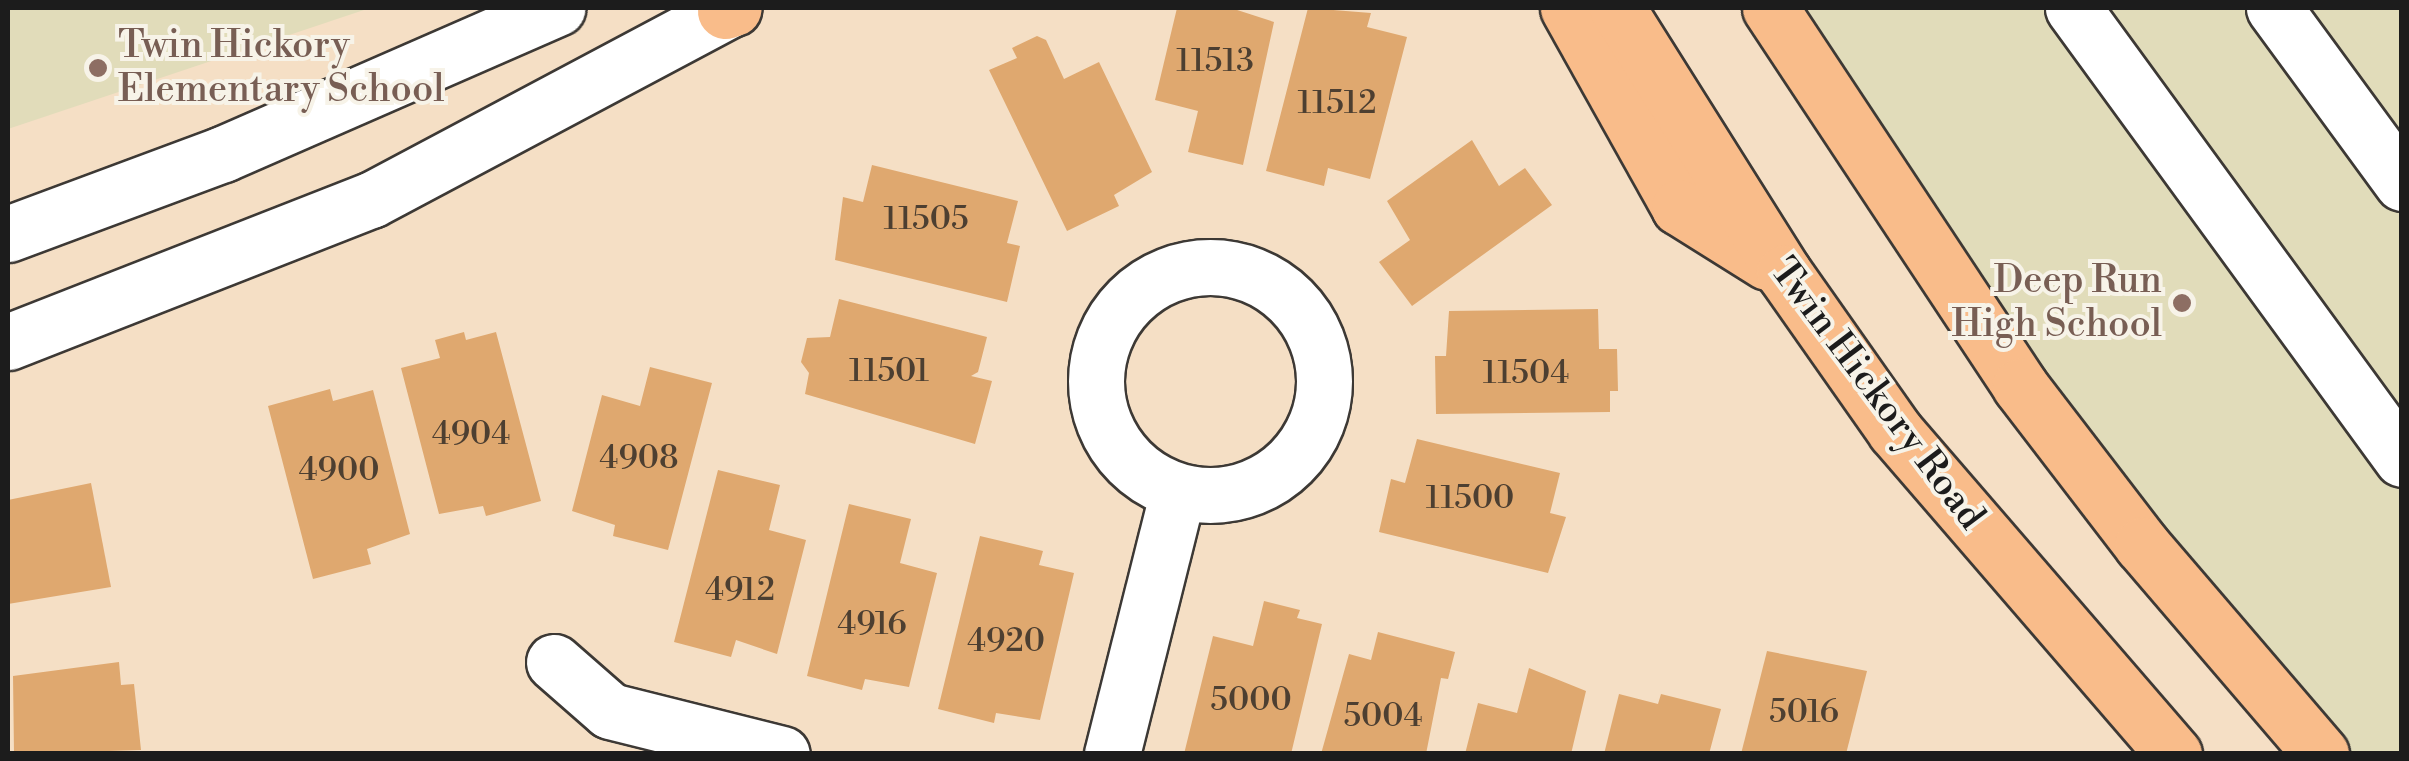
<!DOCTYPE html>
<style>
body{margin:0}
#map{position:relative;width:2409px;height:761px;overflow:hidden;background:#f5dfc5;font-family:"Libre Bodoni",serif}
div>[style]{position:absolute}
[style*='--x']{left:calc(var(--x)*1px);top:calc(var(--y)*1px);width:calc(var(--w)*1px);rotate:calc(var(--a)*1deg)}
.built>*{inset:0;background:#e1dcba}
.building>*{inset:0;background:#dfa86f}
.roads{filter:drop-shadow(2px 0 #3d3935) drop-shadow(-2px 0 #3d3935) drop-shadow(0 2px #3d3935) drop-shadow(0 -2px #3d3935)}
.minor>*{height:55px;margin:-27.5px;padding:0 27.5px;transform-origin:27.5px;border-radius:27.5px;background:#fff}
.minor>.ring{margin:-27.5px;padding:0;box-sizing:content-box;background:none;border:55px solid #fff;border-radius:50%}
.major>*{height:55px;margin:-27.5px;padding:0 27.5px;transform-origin:27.5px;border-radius:27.5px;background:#f9bc8a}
.dots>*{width:28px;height:28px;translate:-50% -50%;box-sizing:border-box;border:5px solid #f7f3e8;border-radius:50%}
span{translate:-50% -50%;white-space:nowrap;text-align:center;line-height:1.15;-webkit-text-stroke:8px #f7f3e8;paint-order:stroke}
.number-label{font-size:32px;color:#4d3f31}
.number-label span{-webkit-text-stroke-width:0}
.education-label{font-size:38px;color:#785e54}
.left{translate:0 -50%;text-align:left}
.right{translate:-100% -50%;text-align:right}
.street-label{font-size:38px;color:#1c1c1c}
.frame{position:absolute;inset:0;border:10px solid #1c1c1c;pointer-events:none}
</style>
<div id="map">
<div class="built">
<i style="clip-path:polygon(8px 8px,370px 8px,8px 129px)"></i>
<i style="clip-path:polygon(1770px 8px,2401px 8px,2401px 753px,2321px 753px)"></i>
</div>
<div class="building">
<i style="clip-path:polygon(1177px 8px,1231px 8px,1274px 22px,1243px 165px,1188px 152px,1198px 111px,1155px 100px)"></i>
<i style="clip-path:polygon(1308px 8px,1371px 13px,1367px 27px,1407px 37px,1370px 179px,1328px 168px,1324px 186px,1266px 171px)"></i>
<i style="clip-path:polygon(1037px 36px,1046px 40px,1064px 79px,1099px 62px,1152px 172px,1114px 195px,1119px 206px,1067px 231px,989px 70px,1017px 58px,1012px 48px)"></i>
<i style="clip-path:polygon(1472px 140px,1499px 186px,1525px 168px,1552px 205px,1412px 306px,1379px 262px,1410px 240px,1387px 201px)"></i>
<i style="clip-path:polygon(872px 165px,1018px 201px,1007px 243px,1020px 246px,1007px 302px,835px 260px,843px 197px,863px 202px)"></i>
<i style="clip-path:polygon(839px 299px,987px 337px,978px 372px,971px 376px,992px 381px,975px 444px,805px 394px,809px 373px,801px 362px,807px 338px,830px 337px)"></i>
<i style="clip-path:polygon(1598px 309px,1599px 349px,1617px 349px,1618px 391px,1610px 391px,1610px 412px,1436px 414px,1435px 356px,1446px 356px,1449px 311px)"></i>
<i style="clip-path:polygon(464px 332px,466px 340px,496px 332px,541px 501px,486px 516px,483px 506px,439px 514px,401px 368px,440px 358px,435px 340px)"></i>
<i style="clip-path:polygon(650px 367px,712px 383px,668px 550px,613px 536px,615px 525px,572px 511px,602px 395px,640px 406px)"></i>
<i style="clip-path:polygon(330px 389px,333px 401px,373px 390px,410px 534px,367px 549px,371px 564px,313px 579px,268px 406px)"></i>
<i style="clip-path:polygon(1417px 439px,1560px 473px,1550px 513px,1566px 517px,1548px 573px,1379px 532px,1391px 479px,1405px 483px)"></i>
<i style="clip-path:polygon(718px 470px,780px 485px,769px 530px,806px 540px,777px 654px,736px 640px,731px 657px,674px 642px)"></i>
<i style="clip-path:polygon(91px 483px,111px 587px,8px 604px,8px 500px)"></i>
<i style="clip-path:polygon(849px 504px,911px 519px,900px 563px,937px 573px,909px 687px,865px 679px,862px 690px,807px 676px)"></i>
<i style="clip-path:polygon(980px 536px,1043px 551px,1039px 565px,1074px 573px,1040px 720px,996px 713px,994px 723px,938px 709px)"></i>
<i style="clip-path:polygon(1264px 601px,1300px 610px,1297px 618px,1322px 624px,1291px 754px,1184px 754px,1213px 636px,1253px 646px)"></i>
<i style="clip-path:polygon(1378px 632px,1455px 652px,1448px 679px,1441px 678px,1426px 754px,1321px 754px,1349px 654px,1371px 660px)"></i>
<i style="clip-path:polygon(1767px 651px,1867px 671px,1846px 754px,1741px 754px)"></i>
<i style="clip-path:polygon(119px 662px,121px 685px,134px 684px,141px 750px,14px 754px,13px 676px)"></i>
<i style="clip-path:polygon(1529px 668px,1586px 691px,1571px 754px,1465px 754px,1478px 703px,1517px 713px)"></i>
<i style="clip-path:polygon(1619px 694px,1658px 704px,1661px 694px,1721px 709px,1709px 754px,1604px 754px)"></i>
</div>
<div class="roads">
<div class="minor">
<i style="--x:2073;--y:8;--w:558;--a:53.89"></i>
<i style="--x:2274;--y:8;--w:217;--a:53.8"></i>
<i style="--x:8;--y:234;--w:229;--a:-20.4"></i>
<i style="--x:223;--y:154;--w:365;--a:-23.6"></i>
<i class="ring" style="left:1096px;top:267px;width:173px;height:173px"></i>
<i style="--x:8;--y:342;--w:390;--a:-21.4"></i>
<i style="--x:371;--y:200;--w:409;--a:-28"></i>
<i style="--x:554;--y:662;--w:74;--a:41.2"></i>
<i style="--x:610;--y:711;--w:177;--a:14"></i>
<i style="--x:1112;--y:754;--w:270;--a:-75.9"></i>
</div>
<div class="major">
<i style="--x:1568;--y:8;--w:228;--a:60.8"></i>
<i style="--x:1679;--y:207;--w:104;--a:32"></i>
<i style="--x:1617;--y:8;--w:313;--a:57.8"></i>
<i style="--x:1784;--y:273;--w:193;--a:54.9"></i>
<i style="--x:1895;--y:431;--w:427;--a:49.2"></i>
<i style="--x:1770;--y:8;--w:453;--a:56.5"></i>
<i style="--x:2020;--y:386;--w:200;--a:52.5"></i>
<i style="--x:2142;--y:545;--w:275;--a:49.4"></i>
<i style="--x:725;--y:11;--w:9;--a:-18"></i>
</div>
</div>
<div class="dots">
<i style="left:98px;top:68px;background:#8d6e63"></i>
<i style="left:2182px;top:303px;background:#8d6e63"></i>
</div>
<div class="number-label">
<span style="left:1215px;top:61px">11513</span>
<span style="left:1337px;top:103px">11512</span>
<span style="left:926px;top:219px">11505</span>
<span style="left:889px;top:371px">11501</span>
<span style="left:1526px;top:373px">11504</span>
<span style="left:471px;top:434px">4904</span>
<span style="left:639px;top:458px">4908</span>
<span style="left:339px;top:470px">4900</span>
<span style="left:1470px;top:498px">11500</span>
<span style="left:740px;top:590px">4912</span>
<span style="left:872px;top:624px">4916</span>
<span style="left:1006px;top:641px">4920</span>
<span style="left:1251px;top:700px">5000</span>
<span style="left:1804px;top:712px">5016</span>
<span style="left:1383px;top:716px">5004</span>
</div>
<div class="education-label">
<span class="left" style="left:118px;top:68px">Twin Hickory<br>Elementary School</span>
<span class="right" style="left:2162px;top:303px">Deep Run<br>High School</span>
</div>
<div class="street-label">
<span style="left:1877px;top:394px;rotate:53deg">Twin Hickory Road</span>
</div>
<div class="frame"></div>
</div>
